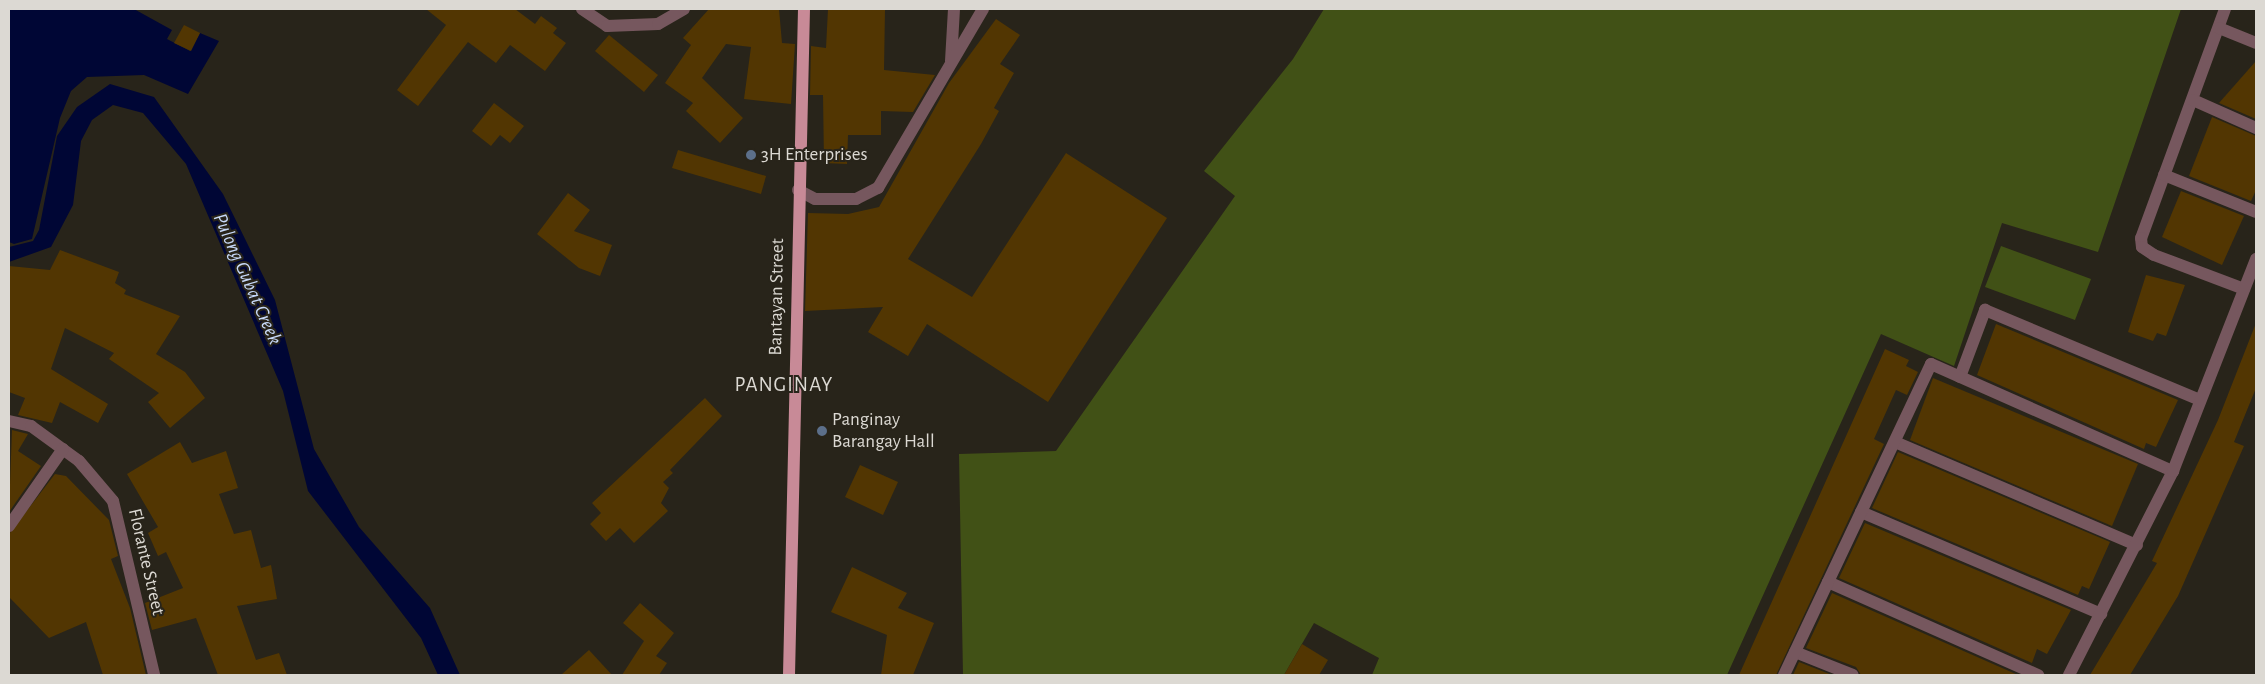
<!DOCTYPE html>
<style>
body{margin:0}
#map{position:relative;width:2265px;height:684px;overflow:hidden;background:#28241a;font-family:"Alegreya Sans",sans-serif}
div>[style]{position:absolute}
[style*='--x']{left:calc(var(--x)*1px);top:calc(var(--y)*1px);width:calc(var(--w)*1px);rotate:calc(var(--a)*1deg)}
.green>*{inset:0;background:#415116}
.water>*{inset:0;background:#000635}
.building>*{inset:0;background:#523602}
.minor>*{height:12px;margin:-6px;padding:0 6px;transform-origin:6px;border-radius:6px;background:#76575e}
.major>*{height:12px;margin:-6px;padding:0 6px;transform-origin:6px;border-radius:6px;background:#c88a97}
.dots>*{width:14px;height:14px;translate:-50% -50%;box-sizing:border-box;border:2px solid #28241a;border-radius:50%}
span{translate:-50% -50%;white-space:nowrap;text-align:center;line-height:1.15;-webkit-text-stroke:4px #28241a;paint-order:stroke}
.poi-label{font-size:19px;color:#dcd9d3}
.left{translate:0 -50%;text-align:left}
.street-label{font-size:19px;color:#dcd9d3}
.water-label{font-size:20px;color:#c7d9f9;font-style:italic}
.quarter-label{font-size:21px;color:#dcd9d3;letter-spacing:1px}
.frame{position:absolute;inset:0;border:10px solid #dcd9d3;pointer-events:none}
</style>
<div id="map">
<div class="green">
<i style="clip-path:polygon(1324px 9px,2181px 9px,2098px 252px,2002px 223px,1954px 366px,1881px 334px,1727px 675px,1372px 675px,1379px 658px,1314px 623px,1284px 675px,963px 675px,959px 454px,1056px 451px,1235px 196px,1204px 171px,1293px 59px)"></i>
<i style="clip-path:polygon(2001px 246px,2091px 279px,2075px 320px,1985px 287px)"></i>
</div>
<div class="water">
<i style="clip-path:polygon(9px 9px,134px 9px,172px 30px,167px 39px,190px 51px,200px 33px,219px 41px,188px 94px,144px 75px,87px 77px,71px 91px,60px 118px,32px 239px,14px 244px,9px 242px)"></i>
<i style="clip-path:polygon(110px 84px,154px 97px,223px 194px,275px 300px,314px 449px,359px 527px,430px 608px,460px 675px,438px 675px,421px 638px,308px 491px,283px 391px,186px 164px,143px 113px,113px 105px,92px 120px,81px 141px,73px 205px,51px 247px,9px 262px,9px 247px,33px 241px,39px 230px,57px 136px,77px 107px)"></i>
</div>
<div class="building">
<i style="clip-path:polygon(426px 9px,515px 9px,535px 24px,541px 16px,557px 28px,553px 33px,566px 43px,545px 71px,510px 45px,496px 63px,468px 42px,418px 106px,397px 90px,446px 25px)"></i>
<i style="clip-path:polygon(709px 9px,779px 9px,782px 43px,795px 44px,791px 104px,744px 99px,751px 47px,726px 44px,702px 78px,743px 118px,720px 143px,686px 111px,693px 103px,665px 83px,691px 45px,683px 38px)"></i>
<i style="clip-path:polygon(828px 9px,885px 9px,884px 70px,935px 75px,913px 112px,881px 111px,881px 135px,848px 135px,847px 164px,824px 163px,823px 95px,810px 95px,811px 46px,826px 48px)"></i>
<i style="clip-path:polygon(996px 19px,1020px 35px,1000px 64px,1014px 73px,994px 108px,999px 111px,981px 144px,908px 259px,972px 297px,1066px 153px,1167px 218px,1048px 402px,927px 324px,908px 356px,868px 332px,883px 307px,805px 311px,808px 213px,848px 214px,879px 207px,949px 83px)"></i>
<i style="clip-path:polygon(184px 25px,200px 33px,191px 51px,174px 43px)"></i>
<i style="clip-path:polygon(609px 35px,658px 75px,644px 92px,595px 51px)"></i>
<i style="clip-path:polygon(2256px 61px,2256px 119px,2219px 103px)"></i>
<i style="clip-path:polygon(494px 103px,524px 126px,510px 143px,500px 135px,491px 146px,472px 131px)"></i>
<i style="clip-path:polygon(2212px 117px,2256px 136px,2256px 190px,2251px 201px,2189px 176px)"></i>
<i style="clip-path:polygon(678px 150px,766px 176px,761px 194px,672px 168px)"></i>
<i style="clip-path:polygon(2181px 191px,2244px 216px,2222px 265px,2162px 237px)"></i>
<i style="clip-path:polygon(568px 193px,590px 210px,574px 231px,612px 245px,600px 276px,579px 268px,537px 234px)"></i>
<i style="clip-path:polygon(60px 250px,119px 272px,115px 283px,126px 290px,124px 294px,180px 316px,156px 354px,185px 372px,205px 398px,170px 428px,148px 402px,159px 393px,109px 359px,114px 353px,65px 328px,51px 369px,108px 404px,98px 423px,60px 402px,52px 423px,18px 415px,25px 398px,9px 392px,9px 266px,50px 270px)"></i>
<i style="clip-path:polygon(2146px 275px,2185px 285px,2166px 336px,2157px 333px,2153px 341px,2128px 332px)"></i>
<i style="clip-path:polygon(2256px 323px,2256px 388px,2234px 442px,2244px 446px,2178px 596px,2130px 675px,2090px 675px,2157px 563px,2152px 561px,2218px 420px)"></i>
<i style="clip-path:polygon(1996px 324px,2178px 400px,2156px 447px,2146px 443px,2144px 449px,1977px 375px)"></i>
<i style="clip-path:polygon(1885px 349px,1909px 360px,1906px 366px,1918px 372px,1907px 395px,1896px 390px,1874px 439px,1884px 444px,1776px 675px,1739px 675px)"></i>
<i style="clip-path:polygon(1933px 378px,2138px 464px,2112px 526px,1910px 440px)"></i>
<i style="clip-path:polygon(705px 398px,722px 416px,670px 470px,673px 473px,663px 482px,669px 488px,661px 503px,668px 511px,634px 543px,620px 528px,606px 541px,590px 524px,601px 513px,592px 503px)"></i>
<i style="clip-path:polygon(12px 430px,28px 434px,18px 451px,41px 466px,9px 512px)"></i>
<i style="clip-path:polygon(180px 442px,192px 463px,226px 451px,238px 488px,219px 494px,234px 534px,251px 530px,261px 568px,271px 565px,277px 599px,237px 606px,256px 660px,279px 653px,287px 675px,218px 675px,196px 618px,152px 630px,145px 603px,183px 588px,166px 552px,158px 556px,148px 533px,158px 527px,127px 474px)"></i>
<i style="clip-path:polygon(1898px 452px,2110px 542px,2089px 589px,2082px 586px,2078px 595px,1872px 508px)"></i>
<i style="clip-path:polygon(860px 465px,898px 482px,883px 515px,845px 497px)"></i>
<i style="clip-path:polygon(55px 474px,66px 476px,109px 520px,118px 556px,111px 559px,130px 608px,146px 675px,103px 675px,86px 622px,49px 638px,9px 597px,9px 534px)"></i>
<i style="clip-path:polygon(1865px 523px,2071px 610px,2047px 654px,2037px 649px,2032px 663px,1839px 578px)"></i>
<i style="clip-path:polygon(852px 567px,907px 593px,898px 608px,934px 623px,913px 675px,881px 675px,887px 635px,831px 612px)"></i>
<i style="clip-path:polygon(1832px 593px,2018px 675px,1861px 675px,1856px 667px,1806px 648px)"></i>
<i style="clip-path:polygon(640px 603px,674px 633px,656px 656px,667px 663px,659px 675px,622px 675px,644px 641px,623px 623px)"></i>
<i style="clip-path:polygon(1302px 644px,1328px 660px,1319px 675px,1284px 675px)"></i>
<i style="clip-path:polygon(589px 650px,612px 675px,561px 675px)"></i>
<i style="clip-path:polygon(1799px 662px,1832px 675px,1793px 675px)"></i>
</div>
<div class="minor">
<i style="--x:582;--y:9;--w:30;--a:34"></i>
<i style="--x:607;--y:26;--w:51;--a:-2.2"></i>
<i style="--x:658;--y:24;--w:30;--a:-30"></i>
<i style="--x:2225;--y:9;--w:244;--a:110.1"></i>
<i style="--x:2141;--y:238;--w:9;--a:84"></i>
<i style="--x:2142;--y:247;--w:14;--a:34"></i>
<i style="--x:2154;--y:255;--w:96;--a:20.7"></i>
<i style="--x:2219;--y:28;--w:40;--a:22"></i>
<i style="--x:951;--y:61;--w:52;--a:-86.7"></i>
<i style="--x:2193;--y:100;--w:69;--a:24"></i>
<i style="--x:2164;--y:175;--w:99;--a:21.9"></i>
<i style="--x:798;--y:190;--w:19;--a:28"></i>
<i style="--x:815;--y:199;--w:41;--a:0"></i>
<i style="--x:856;--y:199;--w:25;--a:-27"></i>
<i style="--x:878;--y:188;--w:208;--a:-59.6"></i>
<i style="--x:1960;--y:377;--w:72;--a:-69.5"></i>
<i style="--x:1985;--y:310;--w:233;--a:22.7"></i>
<i style="--x:9;--y:421;--w:23;--a:13"></i>
<i style="--x:31;--y:426;--w:59;--a:36.1"></i>
<i style="--x:79;--y:461;--w:52;--a:49.6"></i>
<i style="--x:113;--y:501;--w:179;--a:76.7"></i>
<i style="--x:1895;--y:442;--w:263;--a:23.1"></i>
<i style="--x:1861;--y:512;--w:261;--a:23"></i>
<i style="--x:9;--y:526;--w:94;--a:-55"></i>
<i style="--x:1828;--y:582;--w:230;--a:23.9"></i>
<i style="--x:1795;--y:652;--w:62;--a:21.6"></i>
<i style="--x:1784;--y:675;--w:344;--a:-64.7"></i>
<i style="--x:1931;--y:364;--w:265;--a:23.9"></i>
<i style="--x:2069;--y:675;--w:229;--a:-63"></i>
<i style="--x:2173;--y:471;--w:228;--a:-68.6"></i>
</div>
<div class="major">
<i style="--x:789;--y:675;--w:666;--a:-88.71"></i>
</div>
<div class="dots">
<i style="left:751px;top:155px;background:#5c6f8a"></i>
<i style="left:822px;top:431px;background:#5c6f8a"></i>
</div>
<div class="poi-label">
<span class="left" style="left:761px;top:155px">3H Enterprises</span>
<span class="left" style="left:832px;top:431px">Panginay<br>Barangay Hall</span>
</div>
<div class="street-label">
<span style="left:777px;top:297px;rotate:-89deg">Bantayan Street</span>
<span style="left:146px;top:562px;rotate:77deg">Florante Street</span>
</div>
<div class="water-label">
<span style="left:247px;top:279px;rotate:66deg">Pulong Gubat Creek</span>
</div>
<div class="quarter-label">
<span style="left:784px;top:385px">PANGINAY</span>
</div>
<div class="frame"></div>
</div>
